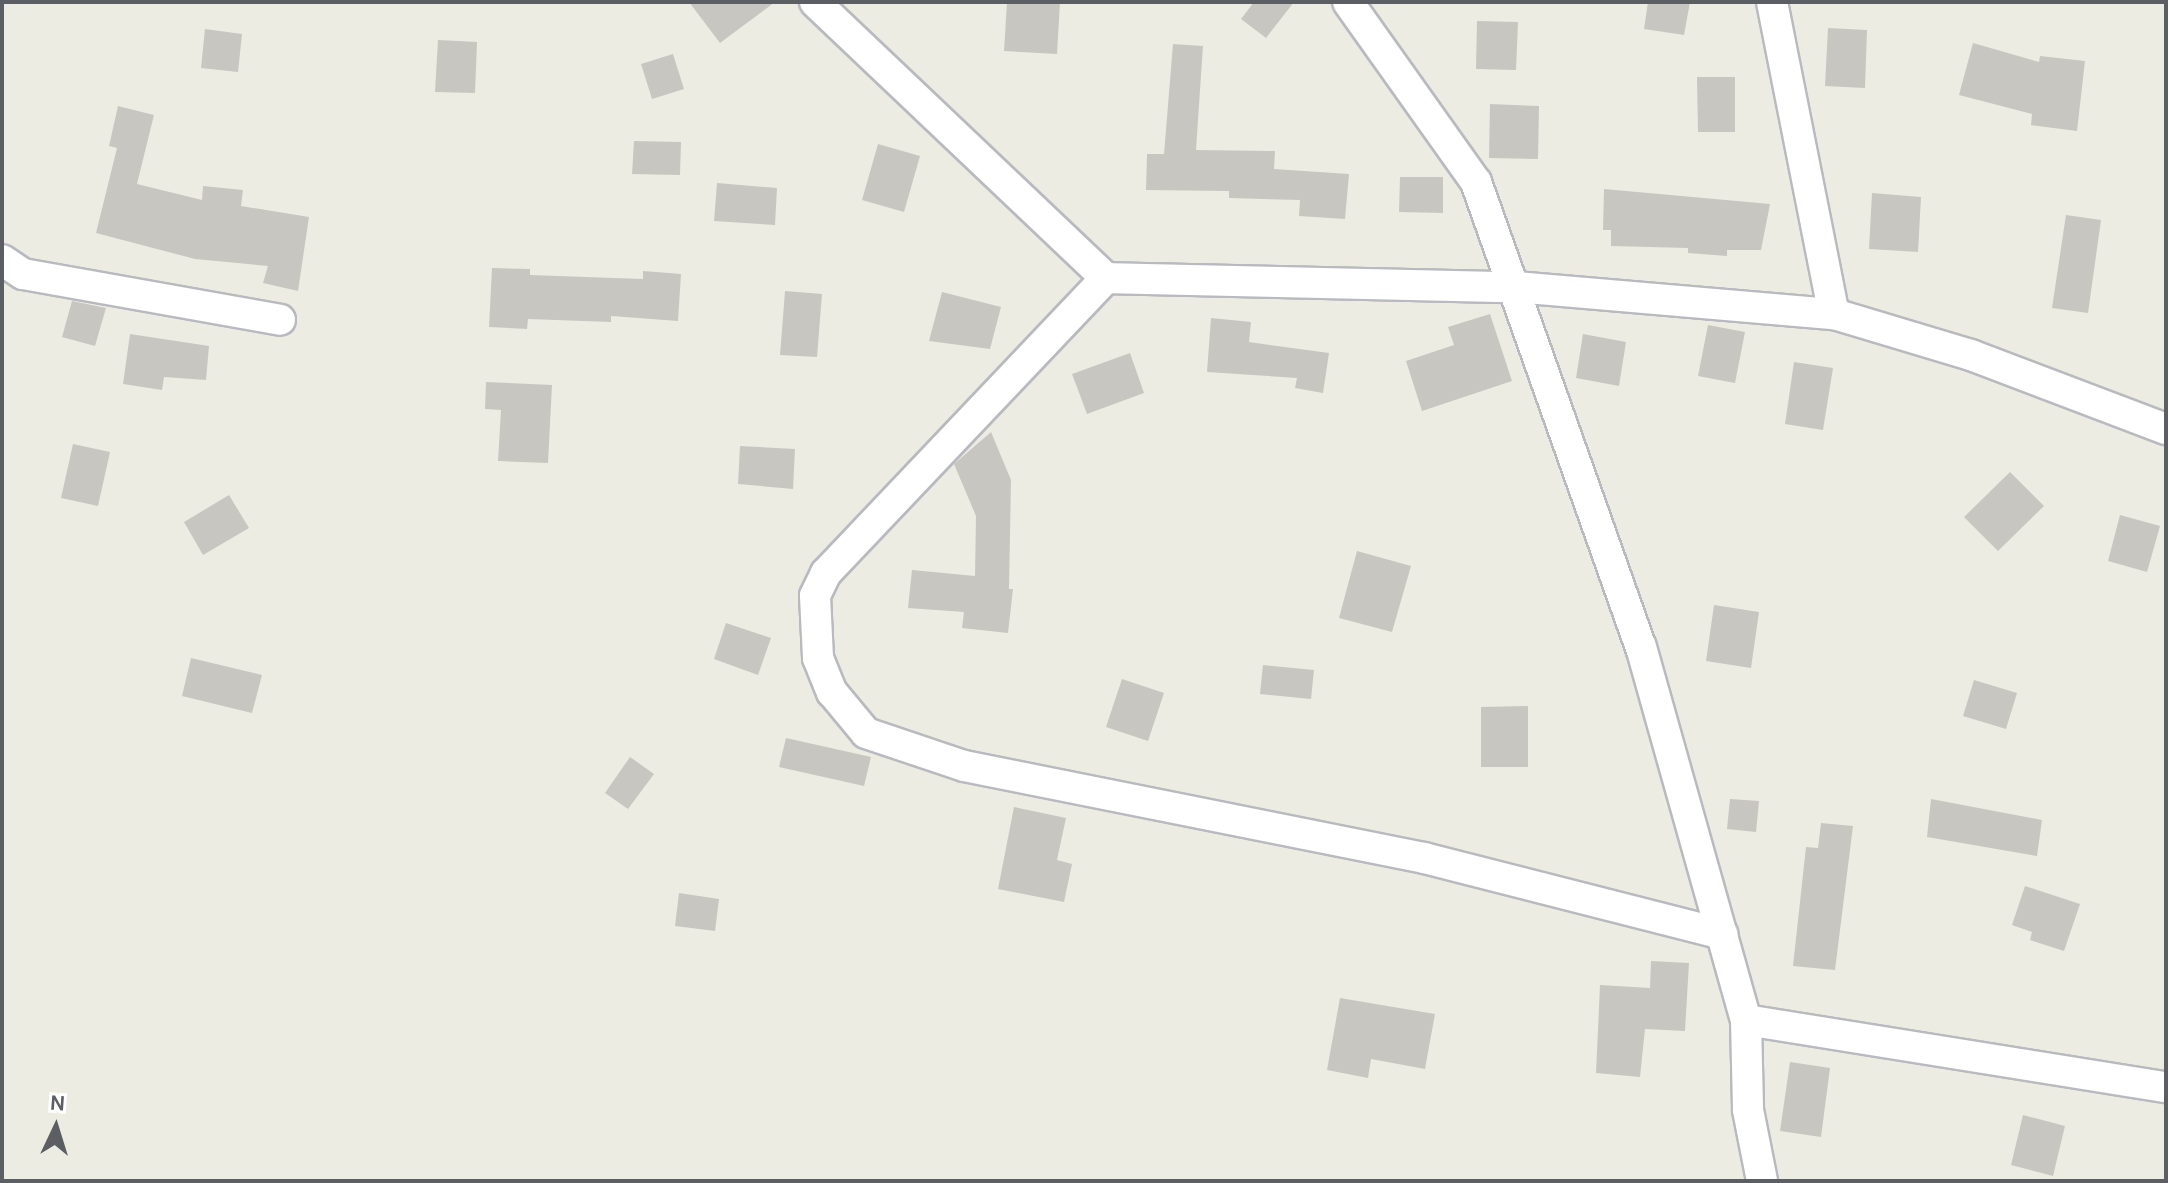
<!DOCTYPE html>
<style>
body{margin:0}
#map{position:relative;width:2168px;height:1183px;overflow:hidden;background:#edece3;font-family:Karla,sans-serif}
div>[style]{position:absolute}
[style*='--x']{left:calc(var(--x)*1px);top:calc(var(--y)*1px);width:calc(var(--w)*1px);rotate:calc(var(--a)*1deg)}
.building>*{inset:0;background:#c8c6c0}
.roads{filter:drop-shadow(2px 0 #b8babf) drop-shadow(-2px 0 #b8babf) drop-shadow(0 2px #b8babf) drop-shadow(0 -2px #b8babf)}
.street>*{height:30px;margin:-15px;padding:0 15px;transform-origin:15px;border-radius:15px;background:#fff}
span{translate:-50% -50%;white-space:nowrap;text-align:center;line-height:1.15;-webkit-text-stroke:7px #fff;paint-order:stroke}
.frame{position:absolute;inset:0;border:4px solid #5b5e63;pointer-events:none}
.north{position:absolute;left:16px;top:1087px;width:80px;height:80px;-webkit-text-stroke:6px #fff;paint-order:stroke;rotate:4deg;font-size:22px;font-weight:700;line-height:32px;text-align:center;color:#5b5e63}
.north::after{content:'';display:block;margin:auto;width:28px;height:36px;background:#5b5e63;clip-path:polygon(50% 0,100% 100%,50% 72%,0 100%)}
</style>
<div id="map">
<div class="building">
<i style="clip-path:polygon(689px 2px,775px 2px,720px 43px)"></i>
<i style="clip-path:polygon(1007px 2px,1060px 2px,1057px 54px,1004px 51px)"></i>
<i style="clip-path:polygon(1254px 2px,1294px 2px,1266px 38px,1241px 19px)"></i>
<i style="clip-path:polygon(1648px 2px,1690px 2px,1684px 35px,1644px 29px)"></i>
<i style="clip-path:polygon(1477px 21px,1518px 22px,1516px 70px,1476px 69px)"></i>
<i style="clip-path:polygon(1828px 28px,1867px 30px,1865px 88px,1825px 86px)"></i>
<i style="clip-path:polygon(205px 29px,242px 34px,238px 72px,201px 68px)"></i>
<i style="clip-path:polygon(438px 40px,477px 42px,475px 93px,435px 92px)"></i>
<i style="clip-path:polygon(1973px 43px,2039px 62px,2040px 56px,2085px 61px,2077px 131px,2031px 125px,2032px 114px,1959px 95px)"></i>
<i style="clip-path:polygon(1173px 44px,1203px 46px,1196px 150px,1275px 151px,1274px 169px,1349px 174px,1345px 219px,1299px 216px,1300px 200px,1229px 198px,1229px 191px,1146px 190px,1147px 154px,1164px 154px)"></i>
<i style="clip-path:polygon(673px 54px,684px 89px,652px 99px,641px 64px)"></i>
<i style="clip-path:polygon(1697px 77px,1735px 77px,1735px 132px,1698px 132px)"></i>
<i style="clip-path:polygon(1490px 104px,1539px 106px,1538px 159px,1489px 158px)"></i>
<i style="clip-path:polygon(118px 106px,154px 115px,137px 184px,202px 200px,203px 186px,243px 190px,241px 206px,309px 217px,298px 291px,263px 283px,268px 266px,195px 259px,96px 233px,117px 148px,109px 146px)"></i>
<i style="clip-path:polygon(634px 141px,681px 142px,680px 175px,632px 174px)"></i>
<i style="clip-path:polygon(878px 144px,920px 156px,904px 212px,862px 200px)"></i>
<i style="clip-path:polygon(1400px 177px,1443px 177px,1443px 213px,1399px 212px)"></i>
<i style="clip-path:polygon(717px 183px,777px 188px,775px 225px,714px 221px)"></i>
<i style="clip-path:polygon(1604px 189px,1770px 204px,1761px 250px,1727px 250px,1727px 256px,1688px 253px,1688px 248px,1611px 246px,1611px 230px,1603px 230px)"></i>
<i style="clip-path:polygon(1872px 193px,1921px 197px,1918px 252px,1869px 249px)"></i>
<i style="clip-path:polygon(2066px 215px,2101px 220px,2088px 313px,2052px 308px)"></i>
<i style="clip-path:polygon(492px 268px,530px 269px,530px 275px,643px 279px,643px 271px,681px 274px,678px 321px,611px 316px,611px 322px,528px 319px,527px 329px,489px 327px)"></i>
<i style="clip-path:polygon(785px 291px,822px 294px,817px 357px,780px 355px)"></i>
<i style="clip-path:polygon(942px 292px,1001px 307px,990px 349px,929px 341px)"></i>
<i style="clip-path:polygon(72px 301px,106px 308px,95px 346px,62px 337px)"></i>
<i style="clip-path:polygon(1490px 314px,1512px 381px,1422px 411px,1406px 361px,1454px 345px,1448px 327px)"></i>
<i style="clip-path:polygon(1211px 318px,1251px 322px,1249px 342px,1329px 353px,1323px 393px,1295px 388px,1297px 378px,1207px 372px)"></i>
<i style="clip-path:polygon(1708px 325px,1745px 332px,1735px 383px,1698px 376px)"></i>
<i style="clip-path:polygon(130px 334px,209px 346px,206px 380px,164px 377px,162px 390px,123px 384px)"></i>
<i style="clip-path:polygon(1583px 334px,1626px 342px,1619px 386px,1576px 378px)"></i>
<i style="clip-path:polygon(1130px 353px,1144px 393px,1087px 414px,1072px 374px)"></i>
<i style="clip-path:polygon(1794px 362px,1833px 368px,1823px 430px,1785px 424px)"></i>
<i style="clip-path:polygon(486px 382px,552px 385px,548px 463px,498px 461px,501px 410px,485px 409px)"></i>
<i style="clip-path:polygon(991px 432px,1011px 480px,1009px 589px,1013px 589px,1008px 633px,962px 628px,964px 612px,908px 608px,912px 570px,975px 576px,976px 516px,954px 464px)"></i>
<i style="clip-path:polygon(73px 444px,110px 452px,98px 506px,61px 498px)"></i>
<i style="clip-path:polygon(740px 446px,795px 449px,793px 489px,738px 484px)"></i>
<i style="clip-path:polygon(2010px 472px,2044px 506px,1998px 551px,1964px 517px)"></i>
<i style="clip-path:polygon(229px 495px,249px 528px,203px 555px,184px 522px)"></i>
<i style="clip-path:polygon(2120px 515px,2160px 526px,2147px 572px,2108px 561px)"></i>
<i style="clip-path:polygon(1357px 551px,1411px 566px,1392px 632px,1339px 618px)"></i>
<i style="clip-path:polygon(1714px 605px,1759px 612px,1751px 668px,1706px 661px)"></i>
<i style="clip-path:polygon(726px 623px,771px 638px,758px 675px,714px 659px)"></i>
<i style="clip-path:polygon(191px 658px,262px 675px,252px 713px,182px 696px)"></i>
<i style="clip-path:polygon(1263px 665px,1314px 670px,1311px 699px,1260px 694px)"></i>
<i style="clip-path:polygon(1122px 679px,1164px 693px,1148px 741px,1106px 727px)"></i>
<i style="clip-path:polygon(1974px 680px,2017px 693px,2006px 729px,1963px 716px)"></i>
<i style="clip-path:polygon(1528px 706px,1528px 767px,1481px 767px,1481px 707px)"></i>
<i style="clip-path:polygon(786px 738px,871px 757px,864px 786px,779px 767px)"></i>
<i style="clip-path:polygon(630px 757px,654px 774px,628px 809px,605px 793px)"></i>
<i style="clip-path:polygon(1730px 799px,1759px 801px,1756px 832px,1727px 829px)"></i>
<i style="clip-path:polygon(1931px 799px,2042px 820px,2037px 856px,1927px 837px)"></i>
<i style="clip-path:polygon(1014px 807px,1066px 818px,1057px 860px,1072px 864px,1064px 902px,998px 889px)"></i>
<i style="clip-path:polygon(1821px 823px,1853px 826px,1835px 970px,1793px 966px,1806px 847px,1818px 848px)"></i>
<i style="clip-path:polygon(2025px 886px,2080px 904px,2064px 951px,2030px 940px,2032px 932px,2012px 925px)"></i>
<i style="clip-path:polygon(679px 893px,719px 899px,715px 931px,675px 926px)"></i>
<i style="clip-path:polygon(1651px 961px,1689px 963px,1685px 1031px,1645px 1029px,1640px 1077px,1596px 1073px,1600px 985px,1650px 988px)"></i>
<i style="clip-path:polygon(1340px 998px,1435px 1014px,1425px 1069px,1371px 1059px,1368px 1078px,1327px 1070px)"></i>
<i style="clip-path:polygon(1790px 1062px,1830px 1068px,1821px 1137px,1780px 1131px)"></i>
<i style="clip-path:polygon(2023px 1115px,2065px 1126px,2053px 1176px,2011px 1165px)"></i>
</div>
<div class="roads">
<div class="street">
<i style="--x:815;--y:2;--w:401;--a:43.5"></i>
<i style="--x:1106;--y:278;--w:410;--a:1.3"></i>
<i style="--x:1516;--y:287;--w:319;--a:4.9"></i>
<i style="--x:1834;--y:314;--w:143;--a:16.7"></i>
<i style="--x:1971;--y:355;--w:209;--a:20.8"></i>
<i style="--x:1348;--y:2;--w:221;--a:54.6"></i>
<i style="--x:1476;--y:182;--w:493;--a:70.5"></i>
<i style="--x:1641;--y:647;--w:387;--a:74.3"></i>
<i style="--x:1746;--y:1020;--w:425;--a:9.1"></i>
<i style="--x:1772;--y:2;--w:318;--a:78.8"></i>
<i style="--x:2;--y:260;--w:25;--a:34"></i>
<i style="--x:23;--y:274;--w:261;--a:10.1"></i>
<i style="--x:1106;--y:278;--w:407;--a:133.5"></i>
<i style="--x:826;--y:573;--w:25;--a:116"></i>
<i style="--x:815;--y:596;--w:62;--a:87.2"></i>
<i style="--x:818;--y:658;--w:37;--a:68"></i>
<i style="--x:832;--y:692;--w:53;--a:50.3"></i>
<i style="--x:866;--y:733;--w:103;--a:18.6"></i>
<i style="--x:964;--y:766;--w:469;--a:11.3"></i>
<i style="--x:1424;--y:858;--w:308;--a:14.3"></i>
<i style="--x:1746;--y:1020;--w:90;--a:88.7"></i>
<i style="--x:1748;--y:1110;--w:72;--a:78.8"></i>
</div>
</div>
<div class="frame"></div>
<div class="north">N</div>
</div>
